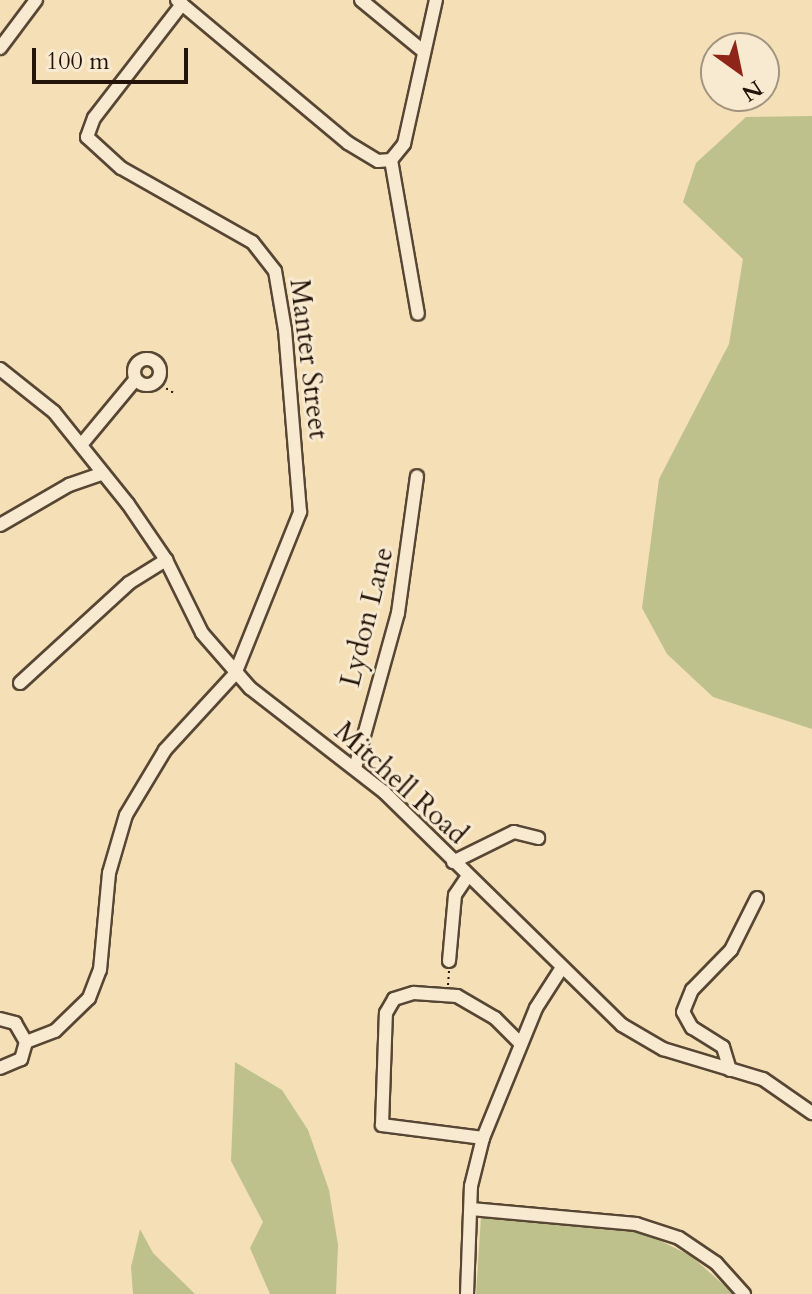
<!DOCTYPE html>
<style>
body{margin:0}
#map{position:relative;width:812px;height:1294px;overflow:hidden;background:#f5dfb7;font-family:Cardo,serif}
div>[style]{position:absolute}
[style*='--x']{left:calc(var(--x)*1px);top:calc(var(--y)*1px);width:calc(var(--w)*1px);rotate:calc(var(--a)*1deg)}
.green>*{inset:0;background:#bfc18c}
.path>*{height:2px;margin-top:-1px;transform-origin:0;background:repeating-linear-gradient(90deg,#231308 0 2px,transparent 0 6px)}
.roads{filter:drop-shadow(2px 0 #584634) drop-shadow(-2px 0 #584634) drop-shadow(0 2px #584634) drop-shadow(0 -2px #584634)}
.minor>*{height:12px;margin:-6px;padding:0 6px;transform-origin:6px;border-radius:6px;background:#f8ead0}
.minor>.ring{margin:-6px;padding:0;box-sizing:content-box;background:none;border:12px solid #f8ead0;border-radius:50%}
span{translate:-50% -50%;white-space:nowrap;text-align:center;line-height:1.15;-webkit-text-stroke:6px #f8ead0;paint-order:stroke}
.street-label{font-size:28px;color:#231308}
.north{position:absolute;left:700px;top:32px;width:80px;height:80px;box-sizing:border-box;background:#f8ead0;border:2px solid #a39480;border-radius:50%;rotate:147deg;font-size:22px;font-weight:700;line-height:32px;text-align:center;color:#231308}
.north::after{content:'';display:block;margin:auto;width:28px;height:36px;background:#8f2418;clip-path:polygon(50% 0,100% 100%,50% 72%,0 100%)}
.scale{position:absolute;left:32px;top:48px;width:156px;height:36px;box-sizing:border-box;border:4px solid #231308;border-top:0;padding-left:10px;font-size:24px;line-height:28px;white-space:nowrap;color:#231308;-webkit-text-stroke:6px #f8ead0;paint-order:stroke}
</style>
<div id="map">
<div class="green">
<i style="clip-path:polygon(812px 116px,812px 729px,713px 697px,667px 654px,642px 608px,659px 479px,729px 344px,743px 259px,683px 202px,696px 163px,746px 117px)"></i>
<i style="clip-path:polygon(235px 1062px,282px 1090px,308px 1130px,329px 1190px,338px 1245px,336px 1294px,270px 1294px,250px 1248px,263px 1222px,231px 1161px)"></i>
<i style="clip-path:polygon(481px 1217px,645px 1233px,691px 1256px,734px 1294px,476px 1294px)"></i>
<i style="clip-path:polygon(140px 1229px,153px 1253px,195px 1294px,133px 1294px,131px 1267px)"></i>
</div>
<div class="path">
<i style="--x:156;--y:382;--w:22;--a:32"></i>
<i style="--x:448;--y:985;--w:14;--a:-86"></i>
</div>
<div class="roads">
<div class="minor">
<i style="--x:177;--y:0;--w:223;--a:39.9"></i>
<i style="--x:348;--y:143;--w:35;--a:31"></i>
<i style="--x:378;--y:161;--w:13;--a:-4"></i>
<i style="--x:361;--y:0;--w:80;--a:39.4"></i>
<i style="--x:0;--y:48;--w:60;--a:-53.1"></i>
<i style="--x:391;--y:160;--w:21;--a:-51"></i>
<i style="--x:404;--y:144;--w:148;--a:-77.5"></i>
<i style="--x:391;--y:160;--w:156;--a:80.1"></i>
<i class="ring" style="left:134px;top:359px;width:14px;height:14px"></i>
<i style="--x:0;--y:369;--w:69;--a:38.5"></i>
<i style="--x:54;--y:412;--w:118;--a:51.2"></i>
<i style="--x:128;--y:504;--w:68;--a:55.8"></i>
<i style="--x:166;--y:560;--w:81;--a:63.7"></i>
<i style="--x:202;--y:633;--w:73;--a:48.9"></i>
<i style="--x:250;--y:688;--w:170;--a:37.8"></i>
<i style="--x:384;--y:792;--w:333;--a:44.4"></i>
<i style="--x:622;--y:1025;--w:48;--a:30.3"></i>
<i style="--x:663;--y:1049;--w:104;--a:16.7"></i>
<i style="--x:763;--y:1079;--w:60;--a:34.8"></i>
<i style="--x:81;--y:445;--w:85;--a:-50.3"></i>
<i style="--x:0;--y:525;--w:80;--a:-30.1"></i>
<i style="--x:69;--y:485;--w:36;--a:-19"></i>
<i style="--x:20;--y:683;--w:148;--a:-42.5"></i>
<i style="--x:129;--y:583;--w:44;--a:-31.9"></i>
<i style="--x:355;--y:768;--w:161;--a:-74.5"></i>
<i style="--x:398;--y:613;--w:138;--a:-82.1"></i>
<i style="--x:453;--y:862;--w:68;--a:-26.2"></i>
<i style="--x:514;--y:832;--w:25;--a:14"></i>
<i style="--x:449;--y:961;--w:66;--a:-84.8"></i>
<i style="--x:455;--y:895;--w:22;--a:-56"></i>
<i style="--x:0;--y:1019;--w:16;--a:15"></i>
<i style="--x:15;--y:1023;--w:22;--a:60"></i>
<i style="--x:26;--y:1042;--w:18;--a:106"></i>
<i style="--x:21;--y:1059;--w:23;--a:157"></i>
<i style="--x:26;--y:1042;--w:31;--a:-21"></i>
<i style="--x:55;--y:1031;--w:47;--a:-44.1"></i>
<i style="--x:89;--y:998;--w:30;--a:-69"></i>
<i style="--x:100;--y:970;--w:97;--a:-84.7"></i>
<i style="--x:109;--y:873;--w:60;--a:-73.7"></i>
<i style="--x:126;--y:815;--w:76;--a:-59"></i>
<i style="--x:165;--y:750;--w:103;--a:-47.4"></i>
<i style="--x:235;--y:674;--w:175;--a:-68.1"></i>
<i style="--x:300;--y:512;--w:183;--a:-94.7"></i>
<i style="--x:285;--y:330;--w:60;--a:-99.6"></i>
<i style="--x:275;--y:271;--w:37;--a:-128"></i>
<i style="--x:252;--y:242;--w:150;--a:-150.5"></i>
<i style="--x:121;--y:168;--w:46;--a:-137.6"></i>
<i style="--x:87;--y:137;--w:20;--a:-70"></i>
<i style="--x:94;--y:118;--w:144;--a:-52.3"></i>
<i style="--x:730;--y:1070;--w:24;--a:-107"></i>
<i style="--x:723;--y:1047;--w:36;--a:-148"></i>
<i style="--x:692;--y:1028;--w:18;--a:-119"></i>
<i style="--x:683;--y:1012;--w:24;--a:-68"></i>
<i style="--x:692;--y:990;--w:56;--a:-45.7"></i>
<i style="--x:731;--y:950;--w:58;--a:-63.4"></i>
<i style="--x:483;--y:1138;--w:102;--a:-172.7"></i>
<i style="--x:382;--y:1125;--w:112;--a:-88"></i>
<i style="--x:386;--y:1013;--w:16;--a:-60"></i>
<i style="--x:394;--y:999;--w:21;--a:-17"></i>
<i style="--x:414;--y:993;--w:43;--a:4"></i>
<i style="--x:457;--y:996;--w:44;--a:30.1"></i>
<i style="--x:495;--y:1018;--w:35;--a:45"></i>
<i style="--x:471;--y:1209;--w:166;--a:5.2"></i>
<i style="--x:636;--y:1224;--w:45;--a:18"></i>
<i style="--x:679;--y:1238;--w:45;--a:34"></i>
<i style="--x:716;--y:1263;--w:42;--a:47.9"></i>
<i style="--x:467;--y:1294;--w:108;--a:-87.9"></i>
<i style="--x:471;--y:1186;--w:49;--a:-76"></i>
<i style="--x:483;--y:1138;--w:140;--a:-67.8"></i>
<i style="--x:536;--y:1008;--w:46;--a:-57.3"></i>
</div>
</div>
<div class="street-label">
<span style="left:309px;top:359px;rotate:83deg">Manter Street</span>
<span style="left:367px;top:617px;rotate:-76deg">Lydon Lane</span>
<span style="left:401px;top:783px;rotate:42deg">Mitchell Road</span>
</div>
<div class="north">N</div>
<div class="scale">100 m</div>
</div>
